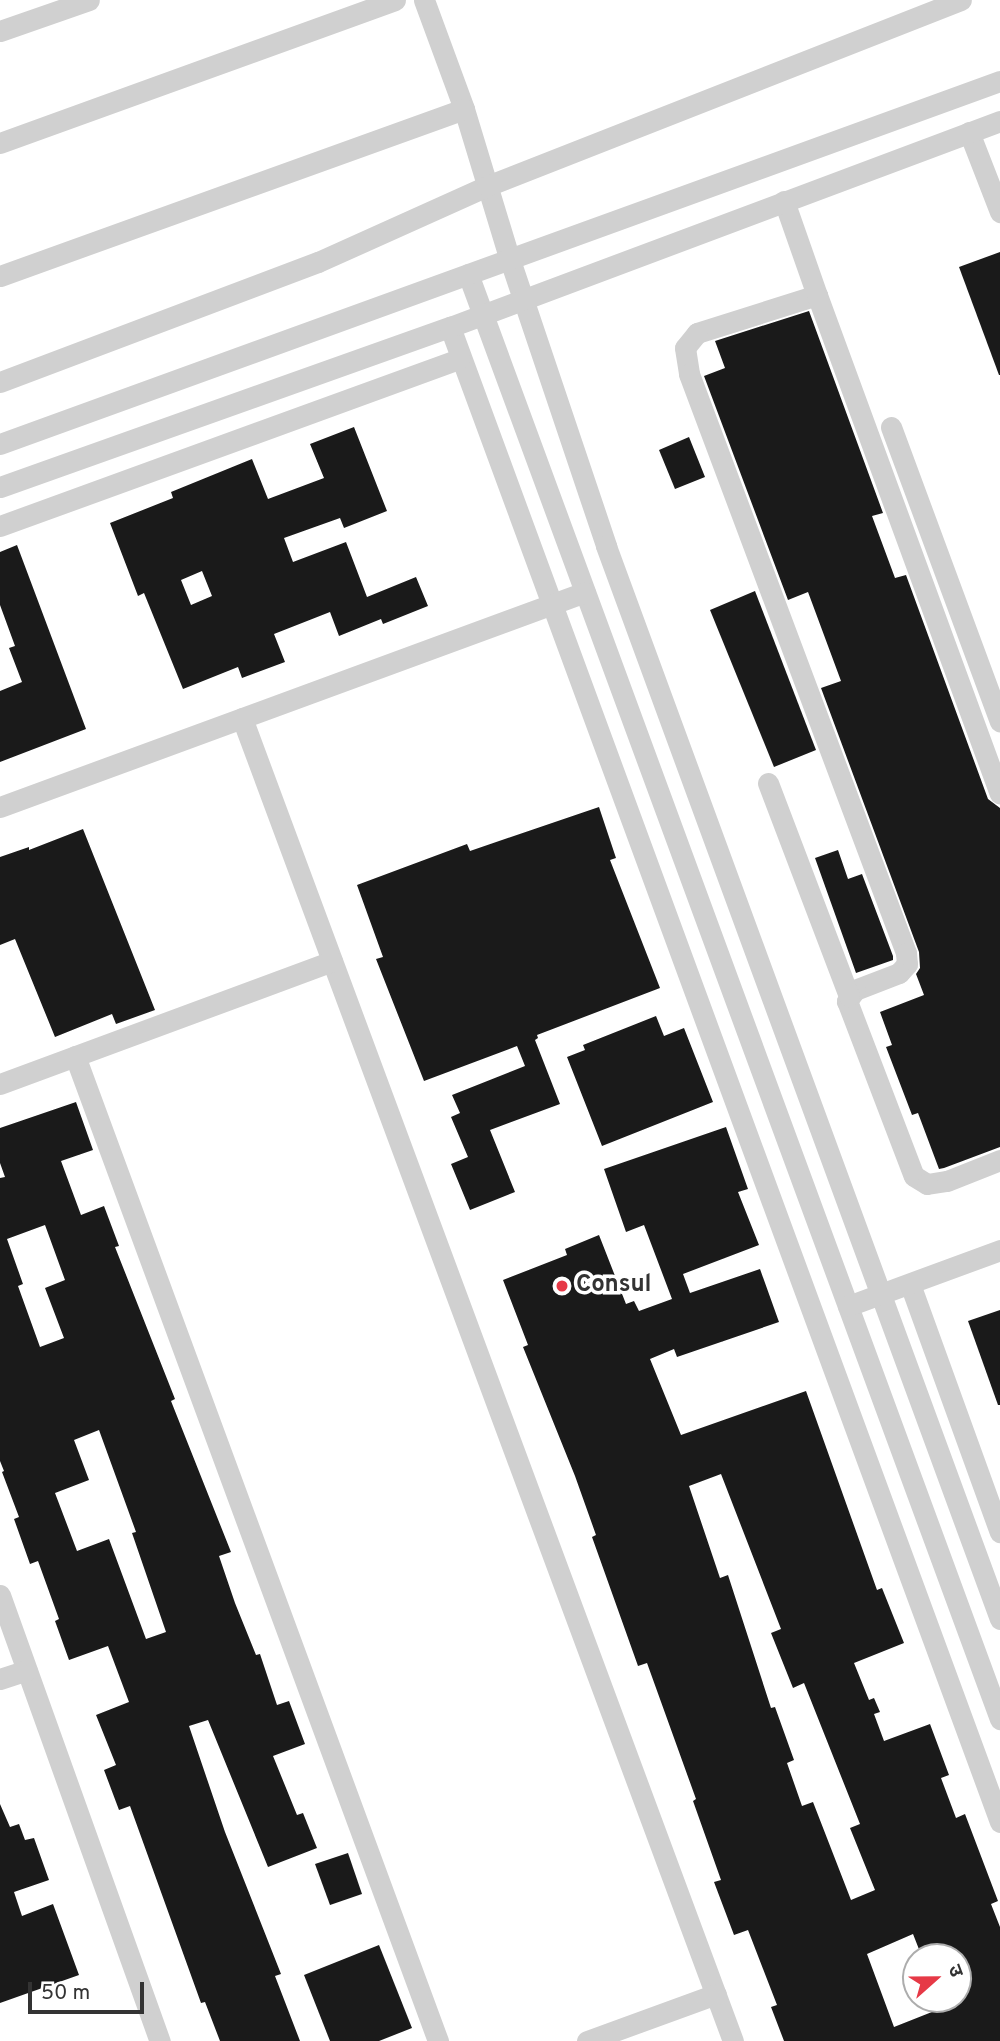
<!DOCTYPE html>
<meta charset="utf-8">
<style>
body{margin:0}
#map{position:relative;width:1000px;height:2041px;overflow:hidden;background:#fff;font-family:Overpass,"Noto Sans Devanagari",sans-serif}
div>[style]{position:absolute}
[style*='--x']{left:calc(var(--x)*1px);top:calc(var(--y)*1px);width:calc(var(--w)*1px);rotate:calc(var(--a)*1deg)}
.building>*{inset:0;background:#1a1a1a}
.minor>*{height:21px;margin:-10.5px;padding:0 10.5px;transform-origin:10.5px;border-radius:10.5px;background:#d0d0d0}
.dots>*{width:19px;height:19px;translate:-50% -50%;box-sizing:border-box;border:4px solid #fff;border-radius:50%}
span{translate:-50% -50%;white-space:nowrap;text-align:center;line-height:1.15;-webkit-text-stroke:7px #fff;paint-order:stroke}
.poi-label{font-size:24px;color:#333;font-weight:700}
.left{translate:0 -50%;text-align:left}
.north{position:absolute;left:902px;top:1943px;width:70px;height:70px;box-sizing:border-box;background:#fff;border:2px solid #adadad;border-radius:50%;rotate:69deg;font-size:19px;font-weight:700;line-height:28px;text-align:center;color:#333}
.north::after{content:'';display:block;margin:auto;width:24px;height:32px;background:#e63946;clip-path:polygon(50% 0,100% 100%,50% 72%,0 100%)}
.scale{position:absolute;left:28px;top:1982px;width:116px;height:32px;box-sizing:border-box;border:4px solid #333;border-top:0;padding-left:9px;font-size:21px;line-height:24px;white-space:nowrap;color:#333;-webkit-text-stroke:5px #fff;paint-order:stroke}
</style>
<div id="map">
<div class="building">
<i style="clip-path:polygon(1000px 252px,1000px 375px,999px 375px,959px 267px)"></i>
<i style="clip-path:polygon(809px 311px,883px 513px,872px 516px,895px 578px,906px 575px,988px 799px,1000px 808px,1000px 1147px,944px 1168px,939px 1169px,918px 1113px,912px 1115px,886px 1047px,892px 1045px,880px 1012px,924px 995px,916px 974px,920px 968px,919px 952px,821px 688px,841px 681px,808px 592px,788px 600px,704px 376px,725px 368px,715px 341px)"></i>
<i style="clip-path:polygon(evenodd,354px 427px,387px 511px,344px 528px,340px 518px,284px 538px,293px 562px,346px 542px,367px 597px,416px 577px,428px 606px,383px 624px,381px 619px,339px 636px,330px 612px,274px 634px,285px 662px,242px 678px,238px 667px,183px 689px,144px 593px,138px 596px,110px 523px,173px 498px,171px 492px,252px 459px,268px 499px,324px 478px,310px 444px,354px 427px,202px 571px,212px 596px,191px 605px,181px 580px,202px 571px)"></i>
<i style="clip-path:polygon(689px 437px,705px 477px,675px 489px,659px 450px)"></i>
<i style="clip-path:polygon(17px 545px,86px 729px,0 762px,0 691px,22px 682px,9px 648px,15px 646px,0 605px,0 552px)"></i>
<i style="clip-path:polygon(755px 591px,816px 750px,774px 767px,710px 610px)"></i>
<i style="clip-path:polygon(599px 807px,616px 858px,610px 860px,660px 988px,537px 1035px,538px 1038px,535px 1040px,560px 1104px,490px 1130px,515px 1192px,470px 1210px,451px 1164px,468px 1157px,451px 1117px,460px 1113px,452px 1095px,525px 1066px,517px 1046px,424px 1081px,376px 959px,383px 957px,357px 885px,467px 844px,470px 851px)"></i>
<i style="clip-path:polygon(83px 829px,155px 1010px,116px 1024px,112px 1014px,55px 1037px,15px 939px,0 945px,0 857px,29px 847px,29px 850px)"></i>
<i style="clip-path:polygon(838px 850px,848px 879px,862px 874px,893px 956px,893px 960px,856px 973px,815px 858px)"></i>
<i style="clip-path:polygon(656px 1016px,664px 1036px,684px 1028px,713px 1102px,602px 1146px,567px 1057px,585px 1050px,583px 1045px)"></i>
<i style="clip-path:polygon(evenodd,76px 1102px,93px 1150px,61px 1161px,81px 1215px,104px 1206px,119px 1246px,115px 1247px,175px 1399px,171px 1401px,231px 1552px,219px 1556px,235px 1603px,256px 1655px,260px 1654px,277px 1705px,289px 1701px,305px 1744px,273px 1756px,297px 1815px,303px 1813px,317px 1848px,268px 1867px,208px 1720px,189px 1726px,225px 1832px,281px 1974px,275px 1976px,300px 2041px,220px 2041px,205px 2002px,201px 2003px,130px 1806px,119px 1810px,104px 1770px,116px 1765px,96px 1715px,129px 1702px,108px 1646px,69px 1660px,55px 1621px,59px 1619px,38px 1561px,30px 1564px,14px 1519px,19px 1517px,2px 1472px,4px 1471px,0 1461px,0 1178px,5px 1177px,0 1163px,0 1128px,76px 1102px,45px 1225px,65px 1280px,45px 1288px,64px 1338px,40px 1347px,18px 1286px,23px 1284px,7px 1239px,45px 1225px,76px 1102px,99px 1430px,136px 1532px,132px 1533px,166px 1632px,146px 1639px,109px 1539px,77px 1551px,55px 1493px,89px 1480px,74px 1440px,99px 1430px)"></i>
<i style="clip-path:polygon(evenodd,726px 1127px,748px 1189px,738px 1192px,759px 1245px,683px 1274px,690px 1293px,760px 1269px,779px 1322px,677px 1357px,674px 1349px,650px 1359px,681px 1435px,806px 1391px,877px 1590px,882px 1588px,904px 1643px,854px 1663px,869px 1700px,874px 1698px,880px 1712px,874px 1714px,884px 1741px,930px 1724px,949px 1775px,941px 1778px,956px 1818px,965px 1814px,998px 1901px,991px 1904px,1000px 1927px,1000px 2041px,784px 2041px,771px 2007px,777px 2005px,748px 1930px,734px 1935px,714px 1882px,721px 1880px,693px 1801px,696px 1799px,647px 1663px,638px 1666px,592px 1537px,596px 1535px,575px 1476px,523px 1347px,528px 1345px,503px 1280px,567px 1255px,565px 1249px,599px 1235px,626px 1304px,634px 1301px,639px 1311px,672px 1299px,644px 1225px,626px 1232px,604px 1169px,726px 1127px,721px 1474px,781px 1629px,771px 1633px,793px 1688px,804px 1683px,860px 1824px,850px 1828px,875px 1890px,851px 1900px,813px 1802px,802px 1806px,787px 1763px,794px 1760px,775px 1707px,771px 1708px,728px 1575px,720px 1578px,689px 1486px,721px 1474px,726px 1127px,913px 1934px,922px 1957px,958px 1957px,958px 1999px,939px 1999px,942px 2008px,894px 2027px,867px 1954px,913px 1934px)"></i>
<i style="clip-path:polygon(1000px 1310px,1000px 1405px,998px 1405px,968px 1321px)"></i>
<i style="clip-path:polygon(0 1804px,10px 1827px,19px 1824px,25px 1840px,34px 1838px,49px 1880px,14px 1892px,22px 1916px,53px 1904px,79px 1975px,0 2003px)"></i>
<i style="clip-path:polygon(348px 1853px,362px 1894px,330px 1905px,315px 1864px)"></i>
<i style="clip-path:polygon(379px 1945px,412px 2028px,379px 2041px,330px 2041px,304px 1975px)"></i>
</div>
<div class="minor">
<i style="--x:424;--y:0;--w:116;--a:69.8"></i>
<i style="--x:464;--y:109;--w:158;--a:73.1"></i>
<i style="--x:510;--y:260;--w:302;--a:71.4"></i>
<i style="--x:606;--y:546;--w:1143;--a:69.84"></i>
<i style="--x:0;--y:31;--w:94;--a:-19.2"></i>
<i style="--x:969;--y:132;--w:86;--a:68.8"></i>
<i style="--x:0;--y:143;--w:420;--a:-19.9"></i>
<i style="--x:784;--y:201;--w:100;--a:70.7"></i>
<i style="--x:817;--y:295;--w:126;--a:162.4"></i>
<i style="--x:697;--y:333;--w:19;--a:129"></i>
<i style="--x:685;--y:348;--w:26;--a:81"></i>
<i style="--x:689;--y:374;--w:618;--a:69.45"></i>
<i style="--x:906;--y:953;--w:11;--a:85"></i>
<i style="--x:907;--y:964;--w:12;--a:132"></i>
<i style="--x:899;--y:973;--w:47;--a:158.9"></i>
<i style="--x:855;--y:990;--w:14;--a:126"></i>
<i style="--x:847;--y:1001;--w:187;--a:69.1"></i>
<i style="--x:914;--y:1176;--w:15;--a:32"></i>
<i style="--x:927;--y:1184;--w:20;--a:-9"></i>
<i style="--x:947;--y:1181;--w:57;--a:-21.6"></i>
<i style="--x:468;--y:274;--w:1540;--a:69.79"></i>
<i style="--x:0;--y:276;--w:493;--a:-19.8"></i>
<i style="--x:817;--y:295;--w:531;--a:69.86"></i>
<i style="--x:450;--y:327;--w:1593;--a:69.8"></i>
<i style="--x:0;--y:382;--w:340;--a:-20.7"></i>
<i style="--x:318;--y:262;--w:185;--a:-24.2"></i>
<i style="--x:487;--y:186;--w:509;--a:-21.43"></i>
<i style="--x:891;--y:427;--w:314;--a:69.7"></i>
<i style="--x:0;--y:444;--w:1064;--a:-19.95"></i>
<i style="--x:0;--y:487;--w:478;--a:-19.6"></i>
<i style="--x:450;--y:327;--w:587;--a:-20.53"></i>
<i style="--x:0;--y:526;--w:489;--a:-20"></i>
<i style="--x:242;--y:718;--w:1411;--a:69.64"></i>
<i style="--x:768;--y:783;--w:228;--a:69.2"></i>
<i style="--x:0;--y:807;--w:623;--a:-20.18"></i>
<i style="--x:75;--y:1056;--w:1050;--a:69.77"></i>
<i style="--x:0;--y:1084;--w:354;--a:-20.3"></i>
<i style="--x:910;--y:1284;--w:264;--a:70.1"></i>
<i style="--x:848;--y:1306;--w:162;--a:-20.2"></i>
<i style="--x:0;--y:1595;--w:474;--a:70.3"></i>
<i style="--x:0;--y:1679;--w:28;--a:-18"></i>
<i style="--x:587;--y:2041;--w:137;--a:-20"></i>
</div>
<div class="dots">
<i style="left:562px;top:1286px;background:#e63946"></i>
</div>
<div class="poi-label">
<span class="left" style="left:576px;top:1286px">Consul</span>
</div>
<div class="north">उ</div>
<div class="scale">50 m</div>
</div>
